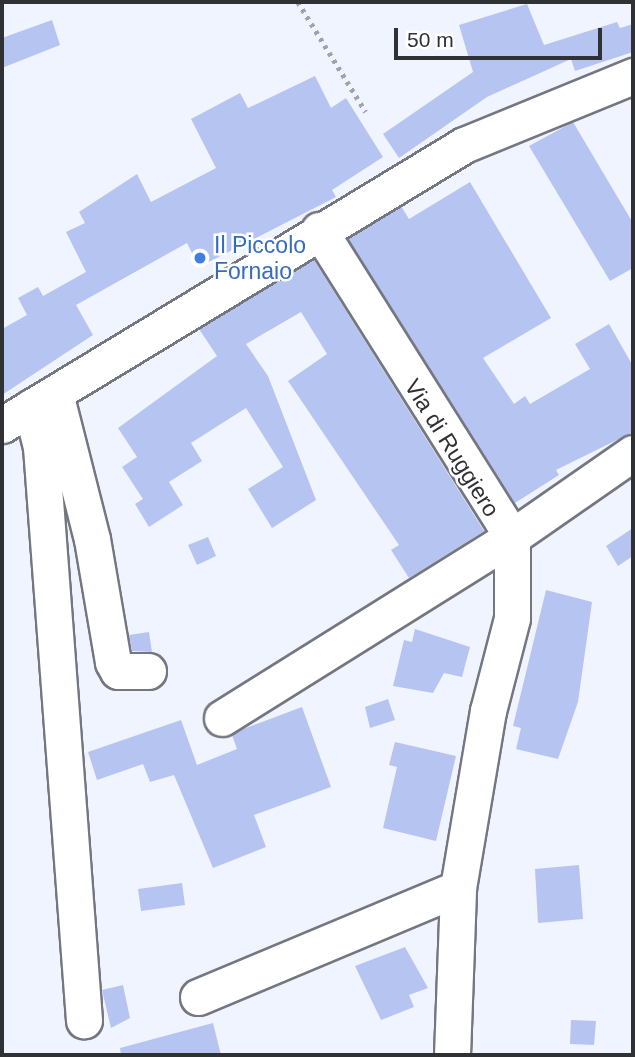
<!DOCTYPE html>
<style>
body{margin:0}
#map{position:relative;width:635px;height:1057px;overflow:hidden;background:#f0f4fe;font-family:Arial,sans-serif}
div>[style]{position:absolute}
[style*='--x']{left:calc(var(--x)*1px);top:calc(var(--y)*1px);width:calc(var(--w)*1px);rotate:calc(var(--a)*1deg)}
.building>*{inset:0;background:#b6c4f2}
.path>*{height:4.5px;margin-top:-2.25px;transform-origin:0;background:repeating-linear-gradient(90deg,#a0a3aa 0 3.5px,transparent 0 8.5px)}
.roads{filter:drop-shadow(2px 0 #747780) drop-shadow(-2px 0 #747780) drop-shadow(0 2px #747780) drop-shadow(0 -2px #747780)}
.minor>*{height:35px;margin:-17.5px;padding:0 17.5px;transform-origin:17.5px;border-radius:17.5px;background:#fff}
.dots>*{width:19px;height:19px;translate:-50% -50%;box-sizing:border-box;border:4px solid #fff;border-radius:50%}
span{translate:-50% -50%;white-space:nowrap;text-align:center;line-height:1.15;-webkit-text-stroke:5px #fff;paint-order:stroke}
.shop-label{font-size:23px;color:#366cbe}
.left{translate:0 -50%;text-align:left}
.street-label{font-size:23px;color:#303135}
.frame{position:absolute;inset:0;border:4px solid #303135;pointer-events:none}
.scale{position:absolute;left:394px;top:28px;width:208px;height:32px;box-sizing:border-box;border:4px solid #303135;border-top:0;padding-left:9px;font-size:21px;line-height:24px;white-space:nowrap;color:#303135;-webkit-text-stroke:5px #fff;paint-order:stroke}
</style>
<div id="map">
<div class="building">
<i style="clip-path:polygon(527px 4px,544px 45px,617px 22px,620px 28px,633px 24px,633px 52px,575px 71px,571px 59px,487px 97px,399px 158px,383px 134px,473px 72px,459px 25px)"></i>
<i style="clip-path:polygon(52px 20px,60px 45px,2px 68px,2px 38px)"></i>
<i style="clip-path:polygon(315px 76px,331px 108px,346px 98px,383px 157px,332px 190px,336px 197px,199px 267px,187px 243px,76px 305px,93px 335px,2px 395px,2px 329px,27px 315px,18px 298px,38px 287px,43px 296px,86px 272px,66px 232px,85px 223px,79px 212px,137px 174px,151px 202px,216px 168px,191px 119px,240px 93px,248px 108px)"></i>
<i style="clip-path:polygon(573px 122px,633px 223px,633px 268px,610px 281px,529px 146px)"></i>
<i style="clip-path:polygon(470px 182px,551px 318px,483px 358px,514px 404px,525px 396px,530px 404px,590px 369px,575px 344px,609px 324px,633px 366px,633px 432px,556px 470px,559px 475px,515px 503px,348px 239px,401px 206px,409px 219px)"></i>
<i style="clip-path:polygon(314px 260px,484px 531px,409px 578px,391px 550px,399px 545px,288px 381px,327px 354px,301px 312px,246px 344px,268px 376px,316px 500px,272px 528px,248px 489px,283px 467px,246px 408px,191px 443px,202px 461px,169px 482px,183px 505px,149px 527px,135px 504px,143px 499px,122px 467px,137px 457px,118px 428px,217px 356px,199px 329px)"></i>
<i style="clip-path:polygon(633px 528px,633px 556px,618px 566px,606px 546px)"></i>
<i style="clip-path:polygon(208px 537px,216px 556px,197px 565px,188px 545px)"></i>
<i style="clip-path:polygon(546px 590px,592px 602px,578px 702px,558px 759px,516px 749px,521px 728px,513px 726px)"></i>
<i style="clip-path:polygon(415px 629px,470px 647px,462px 677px,444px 673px,433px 693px,393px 686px,404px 640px,412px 642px)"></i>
<i style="clip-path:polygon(149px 632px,152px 652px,132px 651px,129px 635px)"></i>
<i style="clip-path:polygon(388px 699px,395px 720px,370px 728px,365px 707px)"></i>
<i style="clip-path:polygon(302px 707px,331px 787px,254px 815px,266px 847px,213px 868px,174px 775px,150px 782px,143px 764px,97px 780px,88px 752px,181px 720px,197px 765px,237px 749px,232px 735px,243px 729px)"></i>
<i style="clip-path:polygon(395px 742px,456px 756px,436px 841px,383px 828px,397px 767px,389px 765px)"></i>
<i style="clip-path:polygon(579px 865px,583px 919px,538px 923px,535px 869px)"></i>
<i style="clip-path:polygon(182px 883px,185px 905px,141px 911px,138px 889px)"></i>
<i style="clip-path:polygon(405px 947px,428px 988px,409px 995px,414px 1007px,381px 1020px,355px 966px)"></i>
<i style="clip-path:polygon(123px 985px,130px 1018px,111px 1028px,102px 990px)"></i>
<i style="clip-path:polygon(571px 1020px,596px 1021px,594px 1045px,570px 1044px)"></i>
<i style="clip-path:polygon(213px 1023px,221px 1055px,121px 1055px,120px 1048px)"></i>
</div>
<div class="path">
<i style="--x:298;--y:2;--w:129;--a:58.3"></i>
</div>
<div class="roads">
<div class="minor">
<i style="--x:319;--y:230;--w:363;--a:57.8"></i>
<i style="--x:512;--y:537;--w:147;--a:-34.8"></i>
<i style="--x:55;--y:393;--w:151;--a:75.8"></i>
<i style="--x:92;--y:539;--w:125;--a:80.3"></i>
<i style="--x:113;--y:662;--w:10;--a:61"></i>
<i style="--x:118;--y:671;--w:30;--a:0"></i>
<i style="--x:31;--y:407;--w:41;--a:76"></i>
<i style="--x:41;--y:447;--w:575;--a:85.71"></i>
<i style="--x:2;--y:425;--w:540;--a:-31.22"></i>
<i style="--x:464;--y:145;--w:183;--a:-22.2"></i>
<i style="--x:222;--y:718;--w:342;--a:-32"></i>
<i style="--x:198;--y:997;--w:282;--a:-22.7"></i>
<i style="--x:452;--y:1055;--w:167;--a:-87.9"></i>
<i style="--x:458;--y:888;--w:180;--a:-80.4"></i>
<i style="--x:488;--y:711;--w:96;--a:-75.5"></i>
<i style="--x:512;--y:618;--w:81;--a:-90"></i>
</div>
</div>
<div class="dots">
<i style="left:200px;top:258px;background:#3f7fe0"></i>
</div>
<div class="shop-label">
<span class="left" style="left:214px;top:258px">Il Piccolo<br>Fornaio</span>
</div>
<div class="street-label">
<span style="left:452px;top:448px;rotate:58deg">Via di Ruggiero</span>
</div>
<div class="frame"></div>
<div class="scale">50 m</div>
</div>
